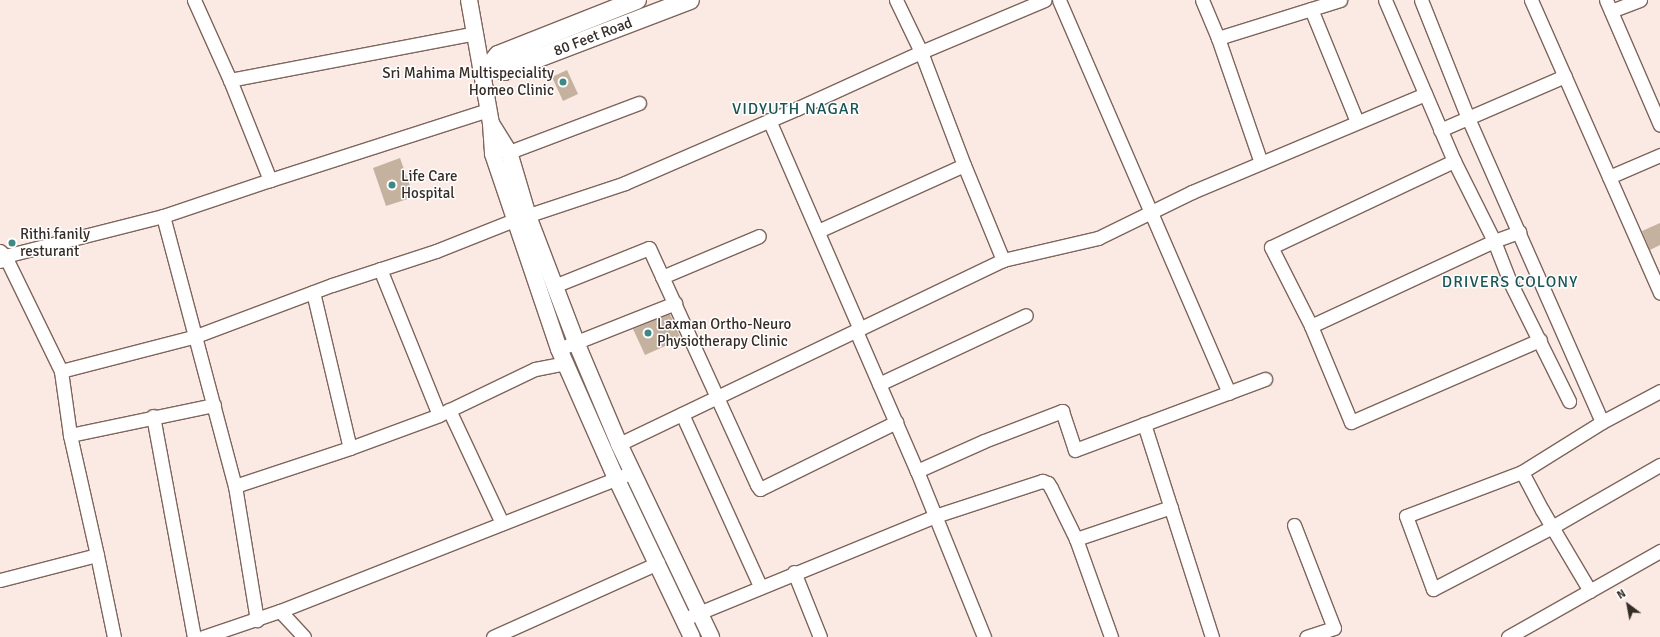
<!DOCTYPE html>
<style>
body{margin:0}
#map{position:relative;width:1660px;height:637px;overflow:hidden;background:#fbeae3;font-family:Signika,sans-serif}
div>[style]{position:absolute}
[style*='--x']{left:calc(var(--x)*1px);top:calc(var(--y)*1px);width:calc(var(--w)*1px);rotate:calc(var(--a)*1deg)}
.building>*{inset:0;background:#c5b29e}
.roads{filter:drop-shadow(1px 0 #7e655c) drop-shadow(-1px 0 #7e655c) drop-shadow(0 1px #7e655c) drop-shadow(0 -1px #7e655c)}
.minor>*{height:13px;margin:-6.5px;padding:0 6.5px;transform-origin:6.5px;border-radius:6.5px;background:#fff}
.tertiary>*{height:16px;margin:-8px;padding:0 8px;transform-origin:8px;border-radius:8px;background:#fff}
.secondary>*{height:18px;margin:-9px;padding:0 9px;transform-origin:9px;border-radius:9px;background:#fff}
.dots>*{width:11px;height:11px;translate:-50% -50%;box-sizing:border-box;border:2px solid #fff;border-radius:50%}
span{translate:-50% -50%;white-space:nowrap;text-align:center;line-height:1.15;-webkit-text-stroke:3px #fff;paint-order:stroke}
.street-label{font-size:15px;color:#362c27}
.poi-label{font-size:15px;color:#362c27}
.right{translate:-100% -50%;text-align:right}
.left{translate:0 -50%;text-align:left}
.neighbourhood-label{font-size:16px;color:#185555;letter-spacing:1px}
.north{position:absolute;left:1608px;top:585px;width:40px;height:40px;-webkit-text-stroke:3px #fff;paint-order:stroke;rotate:328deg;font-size:11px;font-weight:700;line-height:16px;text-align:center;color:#362c27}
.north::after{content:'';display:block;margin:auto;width:14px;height:18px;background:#362c27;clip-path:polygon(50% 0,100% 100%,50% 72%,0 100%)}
</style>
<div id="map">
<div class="building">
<i style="clip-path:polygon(567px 70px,578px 94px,563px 101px,552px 77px)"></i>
<i style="clip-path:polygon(400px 158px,414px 197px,386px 206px,373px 168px)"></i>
<i style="clip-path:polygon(1660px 223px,1660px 245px,1650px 250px,1642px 231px)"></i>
<i style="clip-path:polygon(670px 314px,681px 339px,645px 355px,633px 329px)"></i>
</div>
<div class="roads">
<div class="minor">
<i style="--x:194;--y:0;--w:88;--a:65.8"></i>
<i style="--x:230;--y:80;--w:108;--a:68.2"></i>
<i style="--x:896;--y:0;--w:58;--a:64.3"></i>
<i style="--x:921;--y:52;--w:134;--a:-22.8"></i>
<i style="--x:1059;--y:0;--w:428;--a:66.6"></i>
<i style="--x:1202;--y:0;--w:41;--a:67.2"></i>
<i style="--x:1218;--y:38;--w:128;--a:-17.3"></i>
<i style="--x:1385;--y:0;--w:175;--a:66.8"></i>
<i style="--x:1454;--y:161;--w:202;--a:154.8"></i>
<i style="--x:1271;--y:247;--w:89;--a:63.1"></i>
<i style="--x:1311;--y:326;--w:104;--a:67.4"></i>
<i style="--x:1351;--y:422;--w:206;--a:-23.5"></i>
<i style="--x:1421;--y:0;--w:127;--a:68.3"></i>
<i style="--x:1468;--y:118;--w:332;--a:66.2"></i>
<i style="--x:1531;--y:0;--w:320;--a:66.2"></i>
<i style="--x:1606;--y:0;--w:136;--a:66.6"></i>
<i style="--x:1311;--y:9;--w:122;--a:67.8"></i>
<i style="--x:1611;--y:11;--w:31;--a:-21"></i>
<i style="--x:1218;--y:38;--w:132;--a:71"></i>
<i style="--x:230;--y:80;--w:250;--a:-10.8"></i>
<i style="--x:769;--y:120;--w:228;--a:66.5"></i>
<i style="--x:1440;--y:130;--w:136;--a:-23.4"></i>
<i style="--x:509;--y:152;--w:139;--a:-20.7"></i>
<i style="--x:1454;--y:161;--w:89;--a:63.4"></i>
<i style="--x:1494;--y:241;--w:44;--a:68.7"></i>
<i style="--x:1510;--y:282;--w:133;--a:63.6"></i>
<i style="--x:1609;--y:177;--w:56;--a:-23.3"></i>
<i style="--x:163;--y:216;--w:279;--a:75.1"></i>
<i style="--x:235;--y:486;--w:136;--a:80.7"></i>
<i style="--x:818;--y:231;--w:160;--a:-24.3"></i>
<i style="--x:0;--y:251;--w:7;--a:45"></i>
<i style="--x:5;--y:256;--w:163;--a:-14.2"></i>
<i style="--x:163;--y:216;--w:113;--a:-18.6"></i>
<i style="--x:270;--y:180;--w:229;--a:-17.8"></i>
<i style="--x:0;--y:261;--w:7;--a:-45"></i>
<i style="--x:5;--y:256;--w:128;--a:64"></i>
<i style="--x:61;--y:371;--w:65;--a:82"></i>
<i style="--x:380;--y:269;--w:157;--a:68"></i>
<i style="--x:662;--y:277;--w:105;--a:-22.9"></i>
<i style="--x:554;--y:286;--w:102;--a:-21.8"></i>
<i style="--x:649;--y:248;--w:260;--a:65.5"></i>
<i style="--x:757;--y:485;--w:5;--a:53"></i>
<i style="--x:760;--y:489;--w:152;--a:-26.2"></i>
<i style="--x:313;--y:292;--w:160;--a:76.7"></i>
<i style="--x:1311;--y:326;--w:202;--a:-24.9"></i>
<i style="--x:1494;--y:241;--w:27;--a:-20"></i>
<i style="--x:856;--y:331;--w:153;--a:66.5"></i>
<i style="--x:917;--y:471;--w:73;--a:-24.1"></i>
<i style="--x:984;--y:441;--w:84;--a:-21"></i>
<i style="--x:1062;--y:411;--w:41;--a:71.6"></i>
<i style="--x:1075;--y:450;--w:203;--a:-20.5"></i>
<i style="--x:559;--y:349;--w:125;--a:-21.6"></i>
<i style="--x:61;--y:371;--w:139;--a:-14.5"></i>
<i style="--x:196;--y:336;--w:145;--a:-20.6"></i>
<i style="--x:332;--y:285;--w:109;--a:-18.1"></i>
<i style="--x:436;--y:251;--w:84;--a:-21.7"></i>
<i style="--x:514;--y:220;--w:117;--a:-18.4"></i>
<i style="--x:625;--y:183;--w:186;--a:-23.4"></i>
<i style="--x:796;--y:109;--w:137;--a:-24.5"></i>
<i style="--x:921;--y:52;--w:121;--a:69.2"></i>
<i style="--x:964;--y:165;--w:103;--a:67.7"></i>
<i style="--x:1003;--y:260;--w:98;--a:-13"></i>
<i style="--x:1098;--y:238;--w:105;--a:-26.1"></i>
<i style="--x:1192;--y:192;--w:253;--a:-22.8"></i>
<i style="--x:879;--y:384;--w:162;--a:-25.1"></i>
<i style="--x:449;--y:410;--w:125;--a:64.9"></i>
<i style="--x:682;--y:414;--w:189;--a:65.6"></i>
<i style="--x:153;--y:416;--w:225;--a:79.5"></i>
<i style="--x:1144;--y:424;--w:224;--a:72.3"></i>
<i style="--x:619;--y:444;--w:426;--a:-25.6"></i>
<i style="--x:917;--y:471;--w:179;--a:68"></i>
<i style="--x:1522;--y:472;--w:94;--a:-32"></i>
<i style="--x:1602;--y:422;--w:66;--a:-28.1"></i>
<i style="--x:235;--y:486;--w:121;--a:-18.3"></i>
<i style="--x:350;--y:448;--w:95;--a:-20.3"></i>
<i style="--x:439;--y:415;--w:106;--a:-25.6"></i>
<i style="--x:535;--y:369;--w:31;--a:-11"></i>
<i style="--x:1294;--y:525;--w:110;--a:68.8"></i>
<i style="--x:1334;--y:628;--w:29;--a:162"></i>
<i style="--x:1076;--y:539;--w:100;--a:-18.6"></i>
<i style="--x:97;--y:555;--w:84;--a:78.3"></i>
<i style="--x:794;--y:572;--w:70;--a:68.2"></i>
<i style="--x:0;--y:580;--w:100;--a:-14.5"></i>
<i style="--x:97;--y:555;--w:123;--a:-102.7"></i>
<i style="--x:70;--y:435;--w:147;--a:-11.8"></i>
<i style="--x:1590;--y:591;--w:74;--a:-120.7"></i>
<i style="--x:1552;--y:527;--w:20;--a:-120"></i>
<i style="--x:1542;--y:510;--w:43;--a:-117.8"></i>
<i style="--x:1522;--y:472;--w:124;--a:159.2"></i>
<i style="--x:1406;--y:516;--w:78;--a:69.7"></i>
<i style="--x:1433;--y:589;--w:134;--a:-27.5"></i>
<i style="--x:1552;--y:527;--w:125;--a:-29.9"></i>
<i style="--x:280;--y:611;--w:35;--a:47"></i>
<i style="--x:684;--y:619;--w:271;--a:-22.3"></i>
<i style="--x:935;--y:516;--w:113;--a:-18.1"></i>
<i style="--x:1042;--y:481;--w:6;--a:18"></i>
<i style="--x:1048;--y:483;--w:6;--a:59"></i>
<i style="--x:1051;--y:488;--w:57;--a:63.9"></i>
<i style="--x:1076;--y:539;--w:104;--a:70.3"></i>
<i style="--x:203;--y:637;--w:81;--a:-18.7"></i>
<i style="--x:280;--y:611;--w:379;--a:-21.5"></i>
<i style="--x:493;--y:637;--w:181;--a:-24.2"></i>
<i style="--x:1508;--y:637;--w:175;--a:-29.5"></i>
</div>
<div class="tertiary">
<i style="--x:469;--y:0;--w:126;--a:79.9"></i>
<i style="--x:491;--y:124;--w:30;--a:86"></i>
<i style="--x:493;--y:154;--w:206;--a:71.3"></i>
<i style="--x:559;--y:349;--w:141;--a:66.2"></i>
<i style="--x:616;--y:478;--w:176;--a:64.5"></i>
<i style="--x:492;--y:125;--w:32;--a:58"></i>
<i style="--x:509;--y:152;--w:67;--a:73.5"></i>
<i style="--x:528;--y:216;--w:135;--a:69.1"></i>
<i style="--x:576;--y:342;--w:111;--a:67.1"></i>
<i style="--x:619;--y:444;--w:214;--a:64.5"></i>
</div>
<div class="secondary">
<i style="--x:637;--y:0;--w:149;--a:158.4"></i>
<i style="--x:498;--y:55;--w:11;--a:128"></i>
<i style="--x:491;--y:64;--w:15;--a:28"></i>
<i style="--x:504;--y:71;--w:199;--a:-20.9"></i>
</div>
</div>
<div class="dots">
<i style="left:563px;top:82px;background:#3f8888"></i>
<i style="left:392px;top:185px;background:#3f8888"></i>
<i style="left:12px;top:243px;background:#3f8888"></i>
<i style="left:648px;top:333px;background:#3f8888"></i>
</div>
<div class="street-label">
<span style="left:593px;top:37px;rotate:-21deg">80 Feet Road</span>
</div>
<div class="poi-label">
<span class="right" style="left:554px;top:82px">Sri Mahima Multispeciality<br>Homeo Clinic</span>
<span class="left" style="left:401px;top:185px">Life Care<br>Hospital</span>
<span class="left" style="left:20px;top:243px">Rithi fanily<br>resturant</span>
<span class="left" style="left:657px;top:333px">Laxman Ortho-Neuro<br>Physiotherapy Clinic</span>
</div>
<div class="neighbourhood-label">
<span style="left:796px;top:109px">VIDYUTH NAGAR</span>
<span style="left:1510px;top:282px">DRIVERS COLONY</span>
</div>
<div class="north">N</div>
</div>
